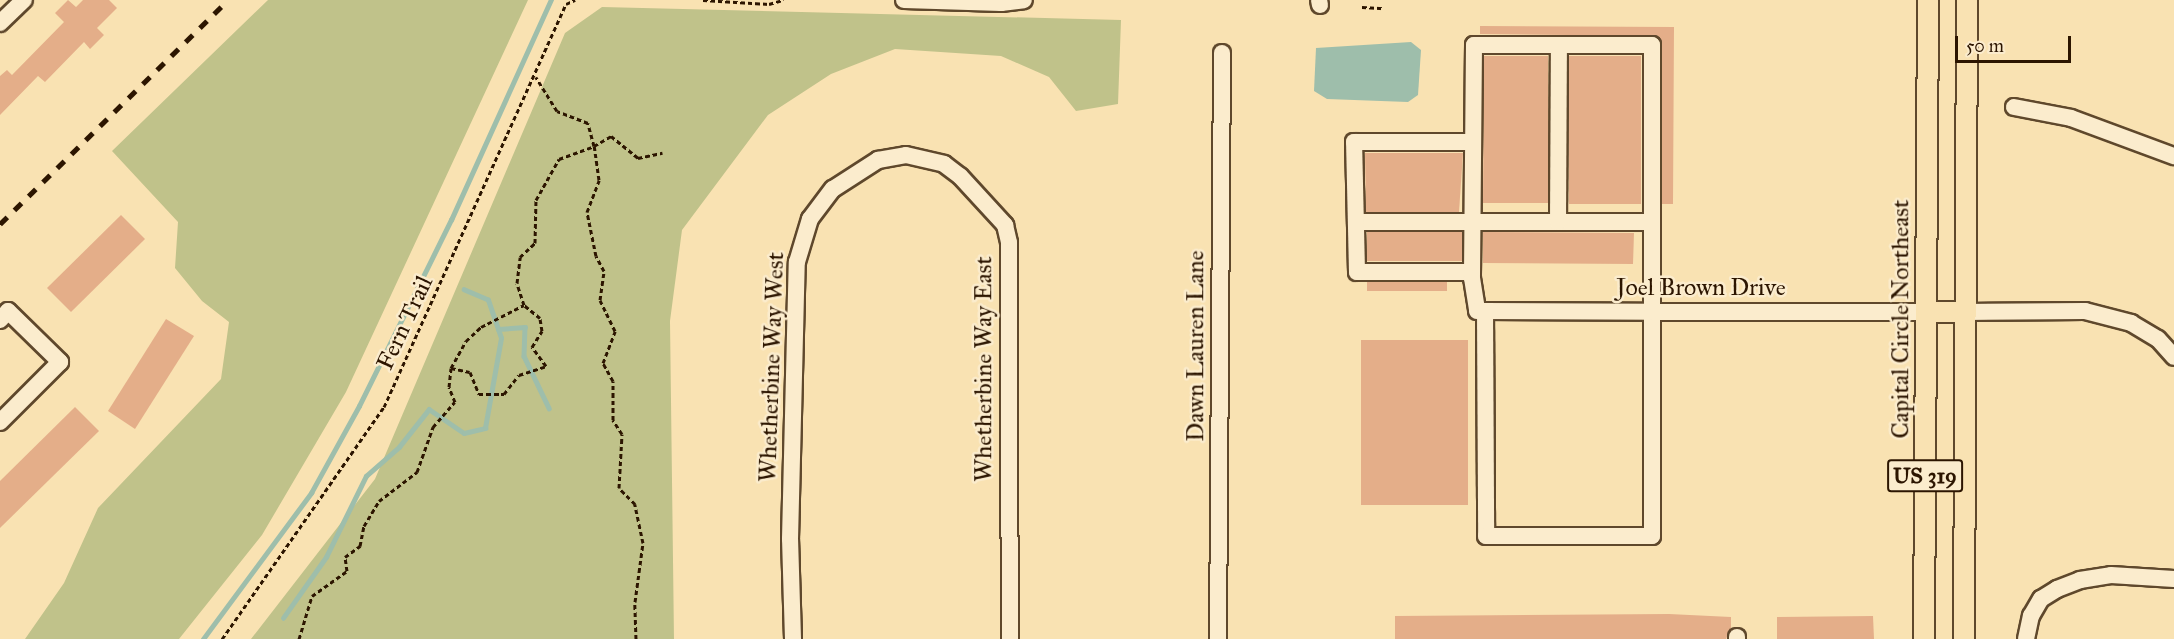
<!DOCTYPE html>
<style>
body{margin:0}
#map{position:relative;width:2174px;height:639px;overflow:hidden;background:#f9e2b2;font-family:"IM FELL Great Primer",serif}
div>[style]{position:absolute}
[style*='--x']{left:calc(var(--x)*1px);top:calc(var(--y)*1px);width:calc(var(--w)*1px);rotate:calc(var(--a)*1deg)}
.green>*{inset:0;background:#c0c28a}
.water>*{inset:0;background:#9ebeab}
.stream>*{height:4.5px;margin:-2.25px;padding:0 2.25px;transform-origin:2.25px;border-radius:2.25px;background:#9ebeab}
.building>*{inset:0;background:#e4ae89}
.path>*{height:3px;margin-top:-1.5px;transform-origin:0;background:repeating-linear-gradient(90deg,#2c1500 0 4.5px,transparent 0 7.5px)}
.roads{filter:drop-shadow(2px 0 #5f482c) drop-shadow(-2px 0 #5f482c) drop-shadow(0 2px #5f482c) drop-shadow(0 -2px #5f482c)}
.minor>*{height:16px;margin:-8px;padding:0 8px;transform-origin:8px;border-radius:8px;background:#fbeccd}
.major>*{height:20px;margin:-10px;padding:0 10px;transform-origin:10px;border-radius:10px;background:#f9e2b2}
.rail>*{height:4.5px;margin-top:-2.25px;transform-origin:0;background:repeating-linear-gradient(90deg,#2c1500 0 10px,transparent 0 20px)}
span{translate:-50% -50%;white-space:nowrap;text-align:center;line-height:1.15;-webkit-text-stroke:5px #fbeccd;paint-order:stroke}
.shield-label span{padding:2px 4px;background:#fbeccd;border:2px solid;border-radius:4px;-webkit-text-stroke-width:0}
.shield-label{font-size:22px;color:#2c1500;font-weight:700}
.street-label{font-size:24px;color:#2c1500}
.scale{position:absolute;left:1955px;top:36px;width:116px;height:27px;box-sizing:border-box;border:3px solid #2c1500;border-top:0;padding-left:8px;font-size:18px;line-height:21px;white-space:nowrap;color:#2c1500;-webkit-text-stroke:4px #fbeccd;paint-order:stroke}
</style>
<div id="map">
<div class="green">
<i style="clip-path:polygon(268px 0,528px 0,346px 392px,262px 535px,179px 639px,25px 639px,64px 583px,98px 508px,221px 379px,229px 322px,202px 301px,175px 268px,178px 222px,112px 151px)"></i>
<i style="clip-path:polygon(602px 7px,1121px 20px,1118px 104px,1076px 111px,1049px 77px,1001px 56px,895px 49px,831px 74px,768px 115px,682px 230px,670px 321px,674px 639px,251px 639px,375px 479px,565px 33px)"></i>
</div>
<div class="water">
<i style="clip-path:polygon(1411px 42px,1421px 50px,1418px 95px,1408px 102px,1327px 99px,1314px 91px,1316px 48px)"></i>
</div>
<div class="stream">
<i style="--x:498;--y:329;--w:27;--a:-4"></i>
<i style="--x:525;--y:327;--w:29;--a:92"></i>
<i style="--x:524;--y:356;--w:58;--a:64.3"></i>
<i style="--x:283;--y:618;--w:75;--a:-54.8"></i>
<i style="--x:326;--y:557;--w:90;--a:-63.7"></i>
<i style="--x:366;--y:476;--w:44;--a:-41.3"></i>
<i style="--x:399;--y:447;--w:48;--a:-51.7"></i>
<i style="--x:429;--y:409;--w:42;--a:34.4"></i>
<i style="--x:464;--y:433;--w:22;--a:-13"></i>
<i style="--x:485;--y:428;--w:91;--a:-79.9"></i>
<i style="--x:501;--y:338;--w:40;--a:-108.9"></i>
<i style="--x:488;--y:300;--w:26;--a:-157"></i>
<i style="--x:203;--y:639;--w:182;--a:-53.5"></i>
<i style="--x:311;--y:493;--w:99;--a:-61.1"></i>
<i style="--x:359;--y:406;--w:208;--a:-63.7"></i>
<i style="--x:451;--y:220;--w:242;--a:-65.6"></i>
</div>
<div class="building">
<i style="clip-path:polygon(68px 0,76px 7px,83px 0,109px 0,117px 8px,97px 28px,104px 35px,90px 49px,84px 42px,45px 82px,38px 76px,0 115px,0 76px,7px 70px,12px 75px,64px 22px,55px 13px)"></i>
<i style="clip-path:polygon(1480px 26px,1674px 27px,1673px 204px,1662px 204px,1662px 45px,1658px 36px,1480px 34px)"></i>
<i style="clip-path:polygon(1484px 56px,1548px 56px,1548px 203px,1483px 203px)"></i>
<i style="clip-path:polygon(1569px 56px,1641px 56px,1641px 204px,1569px 204px)"></i>
<i style="clip-path:polygon(1365px 153px,1463px 153px,1459px 212px,1366px 212px)"></i>
<i style="clip-path:polygon(121px 215px,145px 239px,71px 312px,47px 288px)"></i>
<i style="clip-path:polygon(1367px 232px,1462px 232px,1462px 261px,1367px 261px)"></i>
<i style="clip-path:polygon(1483px 232px,1634px 233px,1633px 264px,1483px 263px)"></i>
<i style="clip-path:polygon(1367px 282px,1447px 282px,1447px 291px,1367px 291px)"></i>
<i style="clip-path:polygon(166px 319px,194px 336px,135px 429px,108px 411px)"></i>
<i style="clip-path:polygon(1361px 340px,1468px 340px,1468px 505px,1361px 505px)"></i>
<i style="clip-path:polygon(75px 407px,99px 431px,0 528px,0 481px)"></i>
<i style="clip-path:polygon(1669px 614px,1731px 617px,1731px 628px,1726px 639px,1395px 639px,1395px 616px)"></i>
<i style="clip-path:polygon(1873px 616px,1874px 639px,1777px 639px,1777px 617px)"></i>
</div>
<div class="path">
<i style="--x:703;--y:0;--w:66;--a:3.5"></i>
<i style="--x:769;--y:4;--w:15;--a:-16"></i>
<i style="--x:1362;--y:7;--w:22;--a:3"></i>
<i style="--x:451;--y:368;--w:19;--a:12"></i>
<i style="--x:470;--y:372;--w:24;--a:68"></i>
<i style="--x:479;--y:394;--w:25;--a:0"></i>
<i style="--x:504;--y:394;--w:24;--a:-52"></i>
<i style="--x:519;--y:375;--w:28;--a:-18"></i>
<i style="--x:546;--y:366;--w:24;--a:-126"></i>
<i style="--x:532;--y:347;--w:19;--a:-58"></i>
<i style="--x:542;--y:331;--w:13;--a:-99"></i>
<i style="--x:540;--y:318;--w:21;--a:-141"></i>
<i style="--x:524;--y:305;--w:23;--a:-108"></i>
<i style="--x:517;--y:283;--w:26;--a:-83"></i>
<i style="--x:520;--y:257;--w:21;--a:-43"></i>
<i style="--x:535;--y:243;--w:43;--a:-88.7"></i>
<i style="--x:536;--y:200;--w:47;--a:-60.7"></i>
<i style="--x:559;--y:159;--w:37;--a:-20"></i>
<i style="--x:594;--y:146;--w:24;--a:-105"></i>
<i style="--x:588;--y:123;--w:33;--a:-159"></i>
<i style="--x:557;--y:111;--w:40;--a:-122"></i>
<i style="--x:222;--y:639;--w:283;--a:-55.1"></i>
<i style="--x:384;--y:407;--w:442;--a:-65.7"></i>
<i style="--x:566;--y:4;--w:10;--a:-24"></i>
<i style="--x:299;--y:639;--w:45;--a:-73.2"></i>
<i style="--x:312;--y:596;--w:43;--a:-35.5"></i>
<i style="--x:347;--y:571;--w:14;--a:-98"></i>
<i style="--x:345;--y:557;--w:19;--a:-36"></i>
<i style="--x:360;--y:546;--w:20;--a:-79"></i>
<i style="--x:364;--y:526;--w:29;--a:-59"></i>
<i style="--x:379;--y:501;--w:48;--a:-37.3"></i>
<i style="--x:417;--y:472;--w:48;--a:-70.4"></i>
<i style="--x:433;--y:427;--w:33;--a:-49"></i>
<i style="--x:455;--y:402;--w:16;--a:-112"></i>
<i style="--x:449;--y:387;--w:19;--a:-84"></i>
<i style="--x:451;--y:368;--w:31;--a:-61"></i>
<i style="--x:466;--y:341;--w:21;--a:-43"></i>
<i style="--x:481;--y:327;--w:48;--a:-27.1"></i>
<i style="--x:636;--y:639;--w:37;--a:-92"></i>
<i style="--x:635;--y:602;--w:60;--a:-82.3"></i>
<i style="--x:643;--y:543;--w:40;--a:-102"></i>
<i style="--x:635;--y:504;--w:23;--a:-135"></i>
<i style="--x:619;--y:488;--w:54;--a:-86.8"></i>
<i style="--x:622;--y:434;--w:17;--a:-123"></i>
<i style="--x:613;--y:420;--w:39;--a:-90"></i>
<i style="--x:613;--y:381;--w:21;--a:-119"></i>
<i style="--x:603;--y:363;--w:34;--a:-69"></i>
<i style="--x:615;--y:331;--w:34;--a:-116"></i>
<i style="--x:600;--y:300;--w:29;--a:-82"></i>
<i style="--x:604;--y:271;--w:17;--a:-118"></i>
<i style="--x:596;--y:256;--w:45;--a:-101.6"></i>
<i style="--x:587;--y:212;--w:34;--a:-69"></i>
<i style="--x:599;--y:180;--w:34;--a:-98"></i>
<i style="--x:594;--y:146;--w:20;--a:-30"></i>
<i style="--x:611;--y:136;--w:35;--a:39"></i>
<i style="--x:638;--y:158;--w:25;--a:-12"></i>
</div>
<div class="roads">
<div class="minor">
<i style="--x:904;--y:0;--w:97;--a:1.8"></i>
<i style="--x:1001;--y:3;--w:23;--a:-7"></i>
<i style="--x:1319;--y:0;--w:5;--a:79"></i>
<i style="--x:0;--y:23;--w:33;--a:-44"></i>
<i style="--x:2014;--y:107;--w:58;--a:10.9"></i>
<i style="--x:2071;--y:118;--w:110;--a:20.3"></i>
<i style="--x:1356;--y:222;--w:296;--a:0"></i>
<i style="--x:1558;--y:222;--w:177;--a:-89.7"></i>
<i style="--x:1472;--y:272;--w:115;--a:180"></i>
<i style="--x:1357;--y:272;--w:130;--a:-91.3"></i>
<i style="--x:1354;--y:142;--w:119;--a:0"></i>
<i style="--x:1485;--y:311;--w:225;--a:89.7"></i>
<i style="--x:1486;--y:536;--w:166;--a:0"></i>
<i style="--x:1652;--y:536;--w:491;--a:-90"></i>
<i style="--x:1652;--y:45;--w:178;--a:180"></i>
<i style="--x:1474;--y:45;--w:233;--a:90.5"></i>
<i style="--x:1472;--y:278;--w:33;--a:81"></i>
<i style="--x:1477;--y:311;--w:8;--a:0"></i>
<i style="--x:1485;--y:311;--w:167;--a:0.3"></i>
<i style="--x:1652;--y:312;--w:274;--a:0"></i>
<i style="--x:1966;--y:312;--w:119;--a:-0.5"></i>
<i style="--x:2085;--y:311;--w:48;--a:14.6"></i>
<i style="--x:2131;--y:323;--w:31;--a:31"></i>
<i style="--x:2158;--y:339;--w:24;--a:48"></i>
<i style="--x:0;--y:320;--w:12;--a:-48"></i>
<i style="--x:8;--y:311;--w:73;--a:44.4"></i>
<i style="--x:60;--y:362;--w:85;--a:135"></i>
<i style="--x:793;--y:639;--w:100;--a:-91.7"></i>
<i style="--x:790;--y:539;--w:277;--a:-88.6"></i>
<i style="--x:797;--y:262;--w:45;--a:-73.2"></i>
<i style="--x:810;--y:219;--w:38;--a:-53"></i>
<i style="--x:833;--y:189;--w:54;--a:-32.8"></i>
<i style="--x:878;--y:160;--w:28;--a:-10"></i>
<i style="--x:906;--y:155;--w:39;--a:13"></i>
<i style="--x:944;--y:164;--w:20;--a:37"></i>
<i style="--x:960;--y:176;--w:67;--a:47.4"></i>
<i style="--x:1005;--y:225;--w:18;--a:77"></i>
<i style="--x:1009;--y:243;--w:396;--a:89.9"></i>
<i style="--x:1218;--y:639;--w:586;--a:-89.61"></i>
<i style="--x:1737;--y:639;--w:2;--a:-90"></i>
<i style="--x:2026;--y:639;--w:24;--a:-78"></i>
<i style="--x:2031;--y:616;--w:20;--a:-60"></i>
<i style="--x:2041;--y:599;--w:19;--a:-32"></i>
<i style="--x:2057;--y:589;--w:25;--a:-21"></i>
<i style="--x:2080;--y:580;--w:31;--a:-9"></i>
<i style="--x:2111;--y:575;--w:63;--a:3.6"></i>
</div>
<div class="major">
<i style="--x:1926;--y:312;--w:40;--a:0"></i>
<i style="--x:1924;--y:639;--w:639;--a:-89.64"></i>
<i style="--x:1964;--y:639;--w:639;--a:-89.73"></i>
</div>
</div>
<div class="rail">
<i style="--x:0;--y:224;--w:320;--a:-44.5"></i>
</div>
<div class="shield-label">
<span style="left:1925px;top:476px">US 319</span>
</div>
<div class="street-label">
<span style="left:1701px;top:288px">Joel Brown Drive</span>
<span style="left:1901px;top:319px;rotate:-90deg">Capital Circle Northeast</span>
<span style="left:405px;top:323px;rotate:-65deg">Fern Trail</span>
<span style="left:1196px;top:346px;rotate:-90deg">Dawn Lauren Lane</span>
<span style="left:772px;top:367px;rotate:-88deg">Whetherbine Way West</span>
<span style="left:984px;top:369px;rotate:-90deg">Whetherbine Way East</span>
</div>
<div class="scale">50 m</div>
</div>
